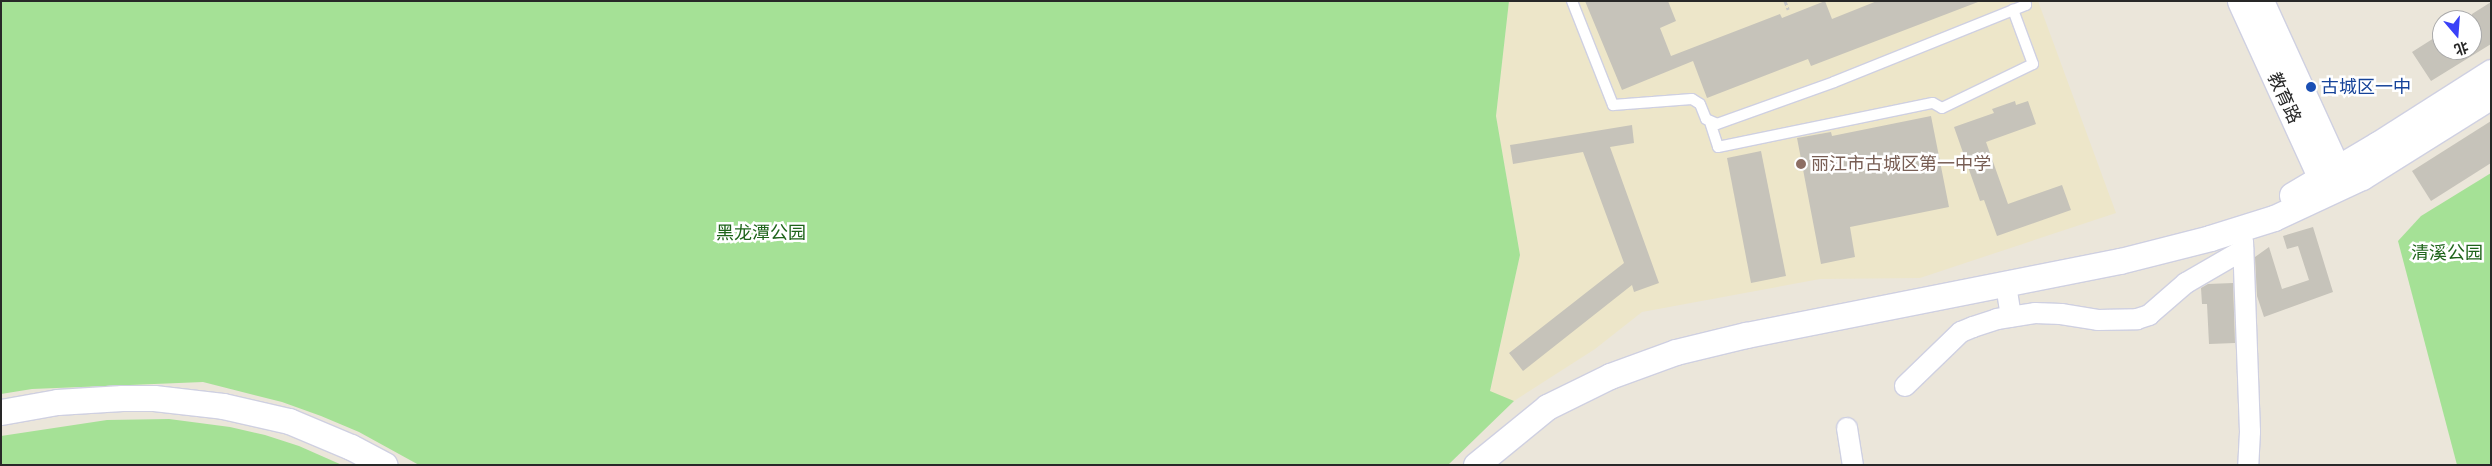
<!DOCTYPE html>
<meta charset="utf-8">
<style>
body{margin:0}
#map{position:relative;width:2492px;height:466px;overflow:hidden;background:#ebe6da;font-family:"PT Sans","Noto Sans SC",sans-serif}
div>[style]{position:absolute}
[style*='--x']{left:calc(var(--x)*1px);top:calc(var(--y)*1px);width:calc(var(--w)*1px);rotate:calc(var(--a)*1deg)}
.education>*{inset:0;background:#ede6c9}
.green>*{inset:0;background:#a5e196}
.building>*{inset:0;background:#c6c3ba}
.path>*{height:3px;margin-top:-1.5px;transform-origin:0;background:repeating-linear-gradient(90deg,#c7c7c7 0 4px,transparent 0 6.5px)}
.roads{filter:drop-shadow(1px 0 #cfd0e1) drop-shadow(-1px 0 #cfd0e1) drop-shadow(0 1px #cfd0e1) drop-shadow(0 -1px #cfd0e1)}
.service>*{height:10px;margin:-5px;padding:0 5px;transform-origin:5px;border-radius:5px;background:#fff}
.minor>*{height:20px;margin:-10px;padding:0 10px;transform-origin:10px;border-radius:10px;background:#fff}
.tertiary>*{height:25px;margin:-12.5px;padding:0 12.5px;transform-origin:12.5px;border-radius:12.5px;background:#fff}
.dots>*{width:14px;height:14px;translate:-50% -50%;box-sizing:border-box;border:2px solid #fff;border-radius:50%}
span{translate:-50% -50%;white-space:nowrap;text-align:center;line-height:1.15;-webkit-text-stroke:5px #fff;paint-order:stroke}
.transit-label{font-size:18px;color:#164399}
.left{translate:0 -50%;text-align:left}
.street-label{font-size:18px;color:#282828}
.education-label{font-size:18px;color:#785e54}
.park-label{font-size:18px;color:#1e641a}
.frame{position:absolute;inset:0;border:2px solid #282828;pointer-events:none}
.north{position:absolute;left:2432px;top:10px;width:50px;height:50px;box-sizing:border-box;background:#fff;border:1px solid #a9a9a9;border-radius:50%;rotate:162deg;font-size:14px;font-weight:700;line-height:20px;text-align:center;color:#282828}
.north::after{content:'';display:block;margin:auto;width:18px;height:22px;background:#3a41f8;clip-path:polygon(50% 0,100% 100%,50% 72%,0 100%)}
</style>
<div id="map">
<div class="education">
<i style="clip-path:polygon(1509px 1px,2038px 1px,2116px 213px,1920px 278px,1820px 279px,1642px 312px,1595px 349px,1514px 401px,1490px 392px,1520px 255px,1496px 116px)"></i>
</div>
<div class="green">
<i style="clip-path:polygon(1px 1px,1509px 1px,1496px 116px,1520px 255px,1490px 391px,1514px 401px,1448px 465px,419px 465px,359px 432px,321px 416px,282px 402px,203px 382px,32px 389px,1px 394px)"></i>
<i style="clip-path:polygon(2491px 173px,2491px 465px,2457px 465px,2398px 241px,2421px 216px)"></i>
<i style="clip-path:polygon(169px 419px,230px 427px,265px 435px,299px 446px,342px 465px,1px 465px,1px 436px,107px 420px)"></i>
</div>
<div class="building">
<i style="clip-path:polygon(1585px 1px,1668px 1px,1676px 21px,1660px 28px,1671px 56px,1780px 14px,1782px 18px,1825px 1px,1832px 19px,1877px 1px,1978px 2px,1811px 66px,1808px 59px,1707px 98px,1693px 61px,1622px 90px)"></i>
<i style="clip-path:polygon(2491px 2px,2491px 44px,2431px 81px,2412px 52px,2442px 33px,2442px 50px,2472px 50px,2472px 14px)"></i>
<i style="clip-path:polygon(2015px 101px,2016px 105px,2028px 101px,2036px 124px,1986px 142px,2008px 204px,2062px 185px,2071px 210px,1997px 236px,1984px 200px,1980px 201px,1954px 127px,1994px 113px,1992px 109px)"></i>
<i style="clip-path:polygon(1931px 116px,1949px 207px,1850px 227px,1855px 257px,1821px 264px,1797px 138px,1831px 132px,1832px 136px)"></i>
<i style="clip-path:polygon(2491px 121px,2491px 163px,2431px 201px,2412px 171px)"></i>
<i style="clip-path:polygon(1632px 125px,1634px 143px,1610px 147px,1659px 283px,1634px 292px,1632px 285px,1523px 371px,1509px 353px,1624px 263px,1583px 152px,1513px 164px,1510px 145px)"></i>
<i style="clip-path:polygon(1761px 151px,1786px 276px,1751px 283px,1727px 158px)"></i>
<i style="clip-path:polygon(2313px 227px,2333px 292px,2264px 317px,2257px 296px,2255px 257px,2269px 247px,2282px 289px,2309px 280px,2298px 246px,2287px 249px,2283px 236px)"></i>
<i style="clip-path:polygon(2233px 283px,2235px 343px,2209px 344px,2207px 304px,2202px 304px,2201px 288px,2208px 284px)"></i>
</div>
<div class="path">
<i style="--x:1785;--y:1;--w:9;--a:69"></i>
</div>
<div class="roads">
<div class="service">
<i style="--x:1572;--y:1;--w:112;--a:68.5"></i>
<i style="--x:1613;--y:105;--w:79;--a:-4.3"></i>
<i style="--x:1692;--y:99;--w:9;--a:32"></i>
<i style="--x:1700;--y:104;--w:16;--a:68"></i>
<i style="--x:1706;--y:119;--w:12;--a:24"></i>
<i style="--x:1717;--y:124;--w:124;--a:-19.7"></i>
<i style="--x:1834;--y:82;--w:207;--a:-21.9"></i>
<i style="--x:2026;--y:5;--w:4;--a:-104"></i>
<i style="--x:1710;--y:122;--w:26;--a:72"></i>
<i style="--x:1718;--y:147;--w:219;--a:-11.6"></i>
<i style="--x:1933;--y:103;--w:10;--a:29"></i>
<i style="--x:1942;--y:108;--w:101;--a:-25.8"></i>
<i style="--x:2033;--y:64;--w:58;--a:-110.3"></i>
</div>
<div class="minor">
<i style="--x:2243;--y:241;--w:191;--a:87.9"></i>
<i style="--x:2250;--y:432;--w:33;--a:93"></i>
<i style="--x:2006;--y:285;--w:32;--a:81"></i>
<i style="--x:1905;--y:386;--w:78;--a:-44"></i>
<i style="--x:1961;--y:332;--w:13;--a:-23"></i>
<i style="--x:1973;--y:327;--w:25;--a:-18"></i>
<i style="--x:1997;--y:319;--w:38;--a:-9"></i>
<i style="--x:2035;--y:313;--w:26;--a:2"></i>
<i style="--x:2061;--y:314;--w:37;--a:9"></i>
<i style="--x:2098;--y:320;--w:39;--a:-1"></i>
<i style="--x:2137;--y:319;--w:13;--a:-18"></i>
<i style="--x:2149;--y:315;--w:49;--a:-40.9"></i>
<i style="--x:2186;--y:283;--w:66;--a:-30.1"></i>
<i style="--x:1847;--y:428;--w:37;--a:81"></i>
</div>
<div class="tertiary">
<i style="--x:2240;--y:1;--w:210;--a:65.5"></i>
<i style="--x:2261;--y:1;--w:200;--a:65.5"></i>
<i style="--x:2292;--y:195;--w:100;--a:-30.7"></i>
<i style="--x:2378;--y:144;--w:134;--a:-32.5"></i>
<i style="--x:1;--y:412;--w:57;--a:-10.1"></i>
<i style="--x:57;--y:402;--w:65;--a:-3.5"></i>
<i style="--x:122;--y:398;--w:32;--a:0"></i>
<i style="--x:154;--y:398;--w:69;--a:6.6"></i>
<i style="--x:223;--y:406;--w:68;--a:12.8"></i>
<i style="--x:289;--y:421;--w:67;--a:22.8"></i>
<i style="--x:351;--y:447;--w:38;--a:28"></i>
<i style="--x:1476;--y:465;--w:92;--a:-39.2"></i>
<i style="--x:1547;--y:407;--w:70;--a:-26.2"></i>
<i style="--x:1610;--y:376;--w:70;--a:-20"></i>
<i style="--x:1676;--y:352;--w:72;--a:-13.7"></i>
<i style="--x:1746;--y:335;--w:381;--a:-11.2"></i>
<i style="--x:2120;--y:261;--w:93;--a:-14.3"></i>
<i style="--x:2210;--y:238;--w:67;--a:-17.4"></i>
<i style="--x:2274;--y:218;--w:97;--a:-25"></i>
<i style="--x:2362;--y:177;--w:152;--a:-32.1"></i>
</div>
</div>
<div class="dots">
<i style="left:2311px;top:87px;background:#1a4fb4"></i>
<i style="left:1801px;top:164px;background:#8d6e63"></i>
</div>
<div class="transit-label">
<span class="left" style="left:2321px;top:87px">古城区一中</span>
</div>
<div class="street-label">
<span style="left:2284px;top:98px;rotate:65deg">教育路</span>
</div>
<div class="education-label">
<span class="left" style="left:1811px;top:164px">丽江市古城区第一中学</span>
</div>
<div class="park-label">
<span style="left:761px;top:233px">黑龙潭公园</span>
<span style="left:2447px;top:253px">清溪公园</span>
</div>
<div class="frame"></div>
<div class="north">北</div>
</div>
